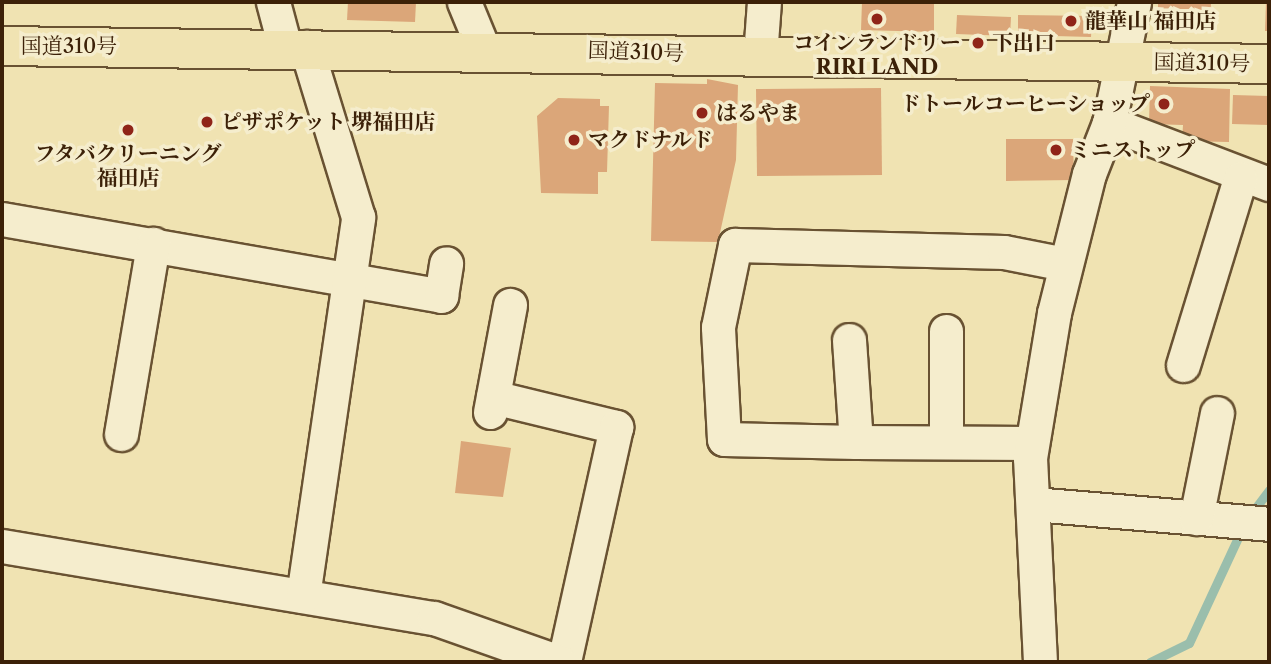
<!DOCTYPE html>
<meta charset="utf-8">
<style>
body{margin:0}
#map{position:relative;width:1271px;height:664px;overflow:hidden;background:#f0e3b2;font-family:"Libre Caslon Text","Noto Serif JP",serif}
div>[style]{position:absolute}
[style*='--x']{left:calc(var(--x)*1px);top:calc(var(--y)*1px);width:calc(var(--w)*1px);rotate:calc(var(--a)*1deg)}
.stream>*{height:9px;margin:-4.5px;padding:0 4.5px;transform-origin:4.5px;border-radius:4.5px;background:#9abeac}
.building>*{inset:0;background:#dba679}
.roads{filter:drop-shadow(2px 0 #695232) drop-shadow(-2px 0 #695232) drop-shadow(0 2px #695232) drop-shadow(0 -2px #695232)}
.minor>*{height:33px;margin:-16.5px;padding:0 16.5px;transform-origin:16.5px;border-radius:16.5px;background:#f5edcd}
.highway>*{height:38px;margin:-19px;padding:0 19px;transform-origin:19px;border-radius:19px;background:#f0e3b2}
.dots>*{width:19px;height:19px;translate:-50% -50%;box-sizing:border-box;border:4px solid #f5edcd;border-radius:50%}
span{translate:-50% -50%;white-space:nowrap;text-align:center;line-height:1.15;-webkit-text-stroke:7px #f5edcd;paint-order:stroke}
.poi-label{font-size:21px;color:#3c2108;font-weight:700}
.left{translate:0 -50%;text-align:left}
.right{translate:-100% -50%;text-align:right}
.street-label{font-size:21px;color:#3c2108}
.frame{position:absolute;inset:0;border:4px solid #3c2108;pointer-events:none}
</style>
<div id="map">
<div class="stream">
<i style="--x:1254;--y:510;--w:25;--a:-53"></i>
<i style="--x:1150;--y:662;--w:43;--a:-26"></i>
<i style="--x:1189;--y:643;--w:121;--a:-65.1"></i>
</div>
<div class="building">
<i style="clip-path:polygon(348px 2px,416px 2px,415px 22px,347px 20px)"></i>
<i style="clip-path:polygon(862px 2px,934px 2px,934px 32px,861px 30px)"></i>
<i style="clip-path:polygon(1158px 2px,1211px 2px,1210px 28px,1158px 27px)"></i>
<i style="clip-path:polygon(1266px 2px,1269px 2px,1269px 31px,1265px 31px)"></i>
<i style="clip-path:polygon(957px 15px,1011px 17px,1010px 36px,956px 34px)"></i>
<i style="clip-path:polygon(1018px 15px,1092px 16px,1091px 37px,1018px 35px)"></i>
<i style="clip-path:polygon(707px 79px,738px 85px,736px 160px,718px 242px,651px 241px,655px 83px,707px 84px)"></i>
<i style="clip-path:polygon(1150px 86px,1230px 89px,1229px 142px,1182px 141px,1183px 125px,1149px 124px)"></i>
<i style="clip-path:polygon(881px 88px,882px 175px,757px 176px,756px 89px)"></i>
<i style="clip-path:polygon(1233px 95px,1269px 96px,1269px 125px,1232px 124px)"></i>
<i style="clip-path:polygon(558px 98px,600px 99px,600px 106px,609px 106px,607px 172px,598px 172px,598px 194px,541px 193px,537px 116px)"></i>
<i style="clip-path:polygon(1006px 139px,1073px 139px,1074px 180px,1006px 181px)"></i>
<i style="clip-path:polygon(461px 441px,511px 448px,503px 497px,455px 493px)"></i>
</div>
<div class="roads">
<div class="minor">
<i style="--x:273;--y:2;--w:47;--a:75.1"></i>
<i style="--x:464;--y:2;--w:50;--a:67.6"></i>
<i style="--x:760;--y:56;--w:54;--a:-85.8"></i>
<i style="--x:1109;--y:123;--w:171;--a:20.9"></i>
<i style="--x:2;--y:219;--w:446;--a:9.9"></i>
<i style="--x:441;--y:296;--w:33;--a:-81"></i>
<i style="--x:849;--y:340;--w:102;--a:86.1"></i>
<i style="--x:856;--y:442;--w:132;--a:-178.7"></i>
<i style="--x:724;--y:439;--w:112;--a:-93.1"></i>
<i style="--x:718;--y:327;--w:84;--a:-78.3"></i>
<i style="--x:735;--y:245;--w:269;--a:1.5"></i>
<i style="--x:1004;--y:252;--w:62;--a:11.1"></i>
<i style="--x:1183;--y:365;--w:195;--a:-73"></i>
<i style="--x:493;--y:397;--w:127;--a:13.7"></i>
<i style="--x:616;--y:427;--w:241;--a:102.5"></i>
<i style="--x:490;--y:412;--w:109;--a:-79.4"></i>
<i style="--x:121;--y:434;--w:193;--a:-80.4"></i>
<i style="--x:856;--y:442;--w:176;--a:0.3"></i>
<i style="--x:946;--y:442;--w:111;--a:-90"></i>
<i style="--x:1033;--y:504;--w:237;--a:4.8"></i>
<i style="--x:1196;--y:518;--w:107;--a:-78.7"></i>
<i style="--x:2;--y:546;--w:438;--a:9.5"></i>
<i style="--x:434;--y:618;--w:133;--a:19.4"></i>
<i style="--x:303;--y:596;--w:383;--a:-81.7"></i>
<i style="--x:358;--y:217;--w:178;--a:-107"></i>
<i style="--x:1040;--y:662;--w:204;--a:-92.8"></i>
<i style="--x:1030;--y:458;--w:147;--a:-80.6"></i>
<i style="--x:1054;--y:313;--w:143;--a:-75.9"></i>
<i style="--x:1089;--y:174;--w:55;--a:-68.6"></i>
<i style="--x:1109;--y:123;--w:124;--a:-78.3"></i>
</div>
<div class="highway">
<i style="--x:2;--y:46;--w:1267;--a:0.81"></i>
</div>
</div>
<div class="dots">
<i style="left:877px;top:19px;background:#8f2418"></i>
<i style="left:1071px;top:21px;background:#8f2418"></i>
<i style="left:978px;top:43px;background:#8f2418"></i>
<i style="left:1164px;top:104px;background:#8f2418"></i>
<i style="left:702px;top:113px;background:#8f2418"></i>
<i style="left:207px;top:122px;background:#8f2418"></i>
<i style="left:128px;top:130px;background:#8f2418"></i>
<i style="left:574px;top:140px;background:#8f2418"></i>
<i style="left:1056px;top:150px;background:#8f2418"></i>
</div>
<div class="poi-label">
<span class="left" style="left:1085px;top:21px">龍華山 福田店</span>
<span style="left:877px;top:55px">コインランドリー<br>RIRI LAND</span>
<span class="left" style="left:992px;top:43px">下出口</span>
<span class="right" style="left:1150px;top:104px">ドトールコーヒーショップ</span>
<span class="left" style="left:716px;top:113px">はるやま</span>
<span class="left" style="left:221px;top:122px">ピザポケット 堺福田店</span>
<span class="left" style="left:588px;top:140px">マクドナルド</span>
<span class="left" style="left:1070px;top:150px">ミニストップ</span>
<span style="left:128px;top:166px">フタバクリーニング<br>福田店</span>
</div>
<div class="street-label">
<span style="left:69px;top:46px">国道310号</span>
<span style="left:636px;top:52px;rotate:2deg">国道310号</span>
<span style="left:1202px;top:63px;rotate:1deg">国道310号</span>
</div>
<div class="frame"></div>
</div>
